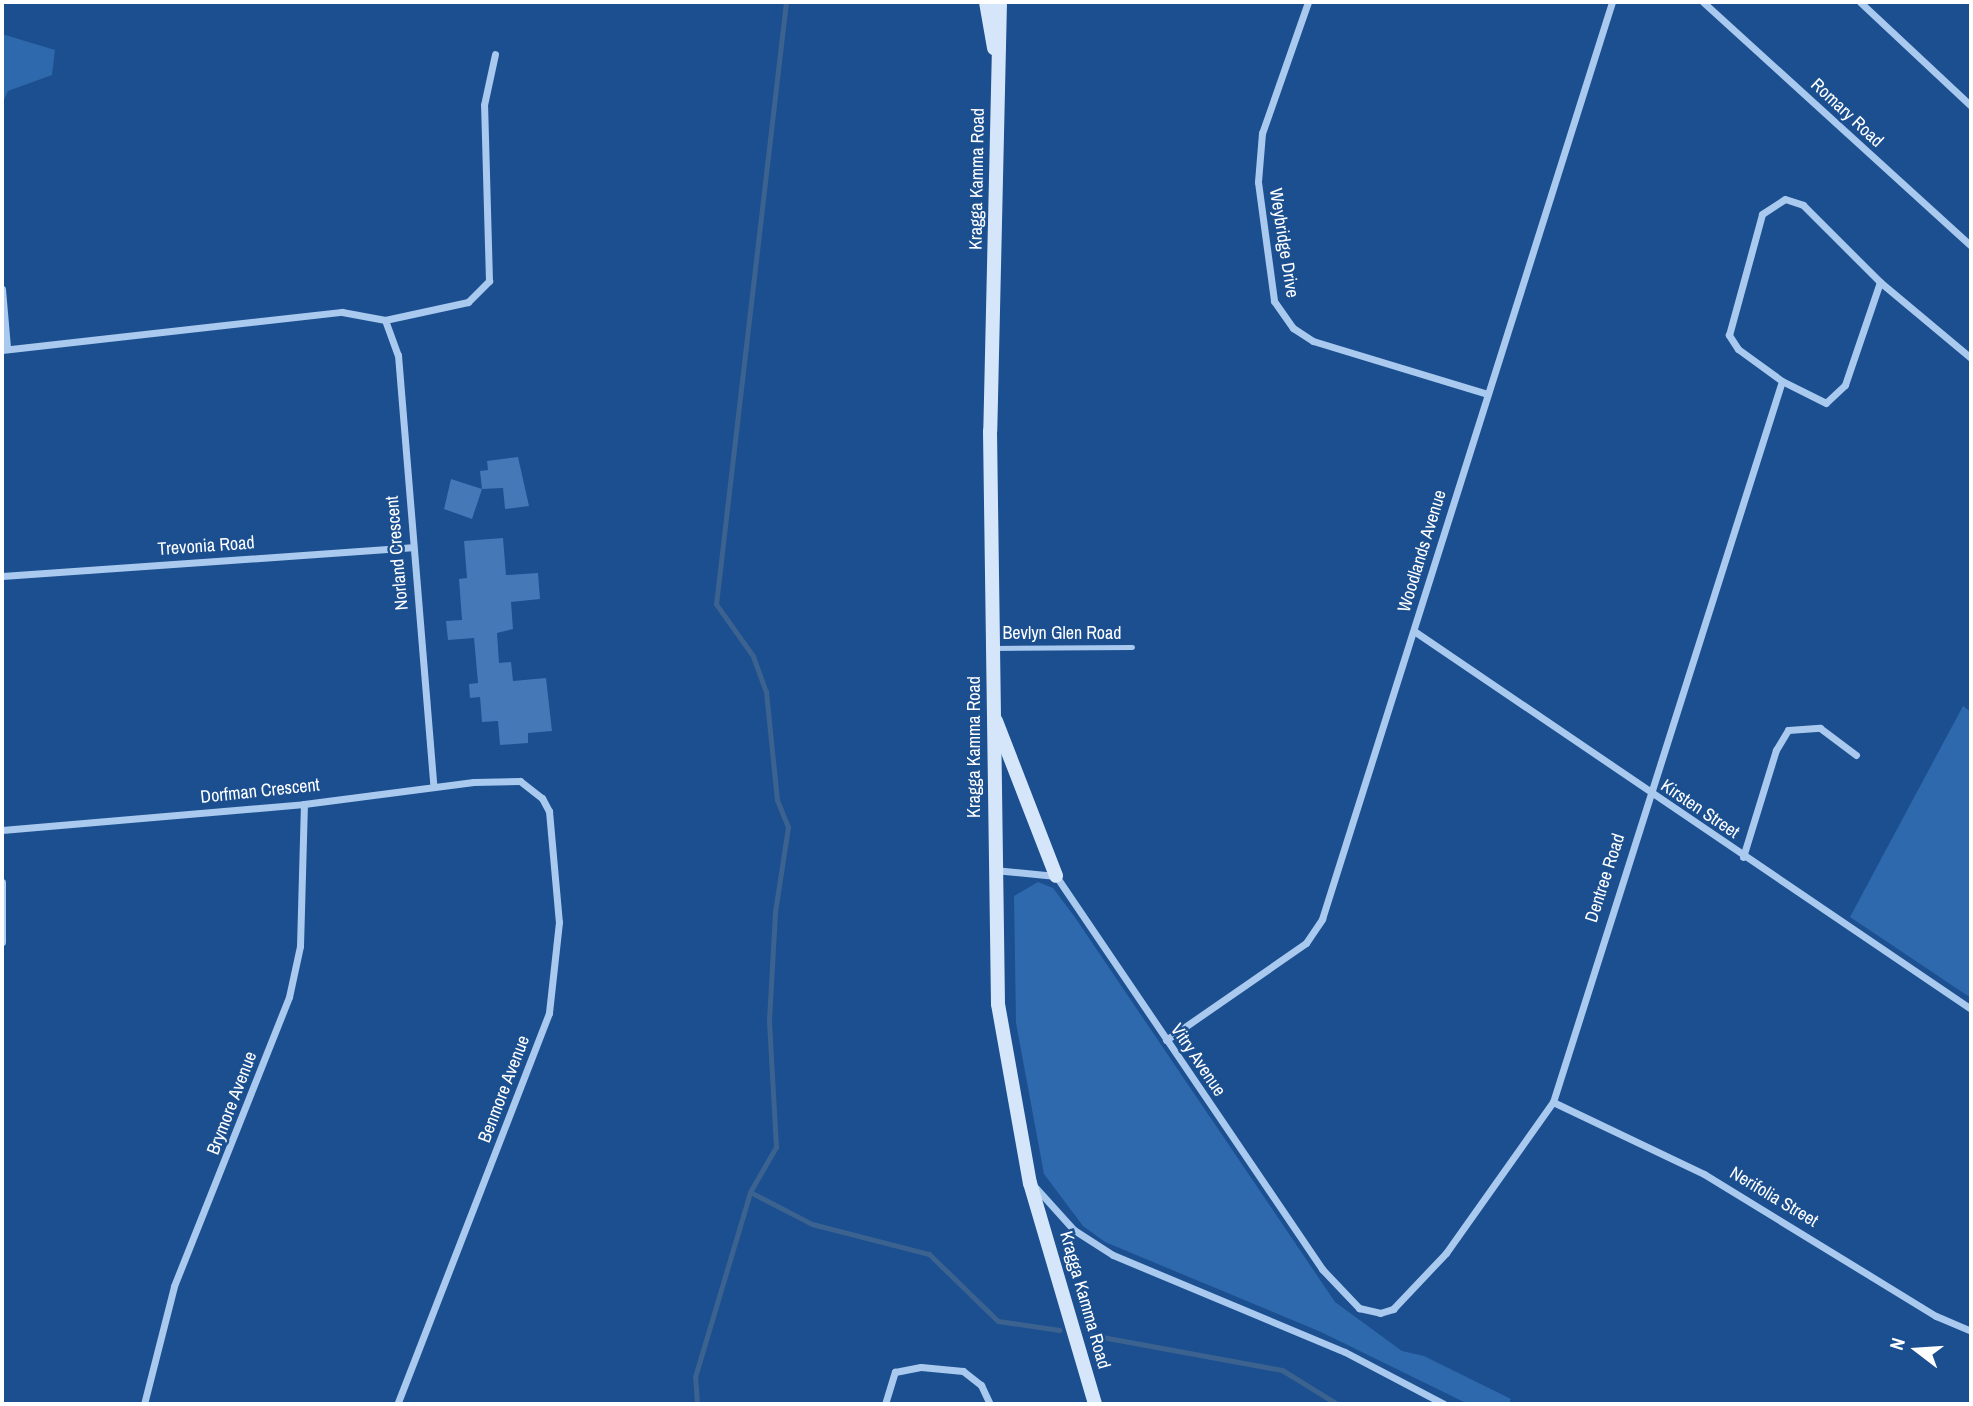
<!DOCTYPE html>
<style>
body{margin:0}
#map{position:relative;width:1973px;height:1406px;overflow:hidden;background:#1b4f8f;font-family:"Archivo Narrow",sans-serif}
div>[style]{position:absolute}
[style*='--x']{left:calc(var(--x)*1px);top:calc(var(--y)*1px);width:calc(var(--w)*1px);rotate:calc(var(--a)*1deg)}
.green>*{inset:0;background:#2e69ad}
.stream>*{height:5px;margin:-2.5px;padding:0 2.5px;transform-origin:2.5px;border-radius:2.5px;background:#3c6290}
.building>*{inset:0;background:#4478b7}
.lane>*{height:5px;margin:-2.5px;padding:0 2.5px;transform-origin:2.5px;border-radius:2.5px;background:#a9c9ee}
.street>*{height:7px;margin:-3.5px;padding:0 3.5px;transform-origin:3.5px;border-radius:3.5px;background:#a9c9ee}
.secondary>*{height:14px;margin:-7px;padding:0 7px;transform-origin:7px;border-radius:7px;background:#d6e6fa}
span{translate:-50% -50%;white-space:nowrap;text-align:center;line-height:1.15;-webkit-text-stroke:5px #1b4f8f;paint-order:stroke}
.street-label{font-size:18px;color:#fff}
.frame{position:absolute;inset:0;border:4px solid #fff;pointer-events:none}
.north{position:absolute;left:1882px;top:1315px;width:70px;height:70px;-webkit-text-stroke:5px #1b4f8f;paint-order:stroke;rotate:287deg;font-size:19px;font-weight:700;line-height:28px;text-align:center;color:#fff}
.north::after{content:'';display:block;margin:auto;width:24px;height:32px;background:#fff;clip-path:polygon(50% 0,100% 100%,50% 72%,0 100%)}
</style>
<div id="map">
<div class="green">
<i style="clip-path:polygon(2px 34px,55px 50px,52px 75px,8px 91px,2px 104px)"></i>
<i style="clip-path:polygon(1963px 706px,1971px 712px,1971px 998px,1850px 917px)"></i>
<i style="clip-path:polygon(1038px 882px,1053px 888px,1074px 916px,1335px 1302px,1402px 1351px,1424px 1356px,1511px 1399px,1509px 1404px,1468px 1404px,1321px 1332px,1105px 1242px,1083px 1226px,1044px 1174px,1016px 1023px,1014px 896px)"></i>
</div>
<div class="stream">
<i style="--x:750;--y:1192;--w:70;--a:27.3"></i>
<i style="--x:812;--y:1224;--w:121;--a:14.4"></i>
<i style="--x:929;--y:1254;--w:96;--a:44.2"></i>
<i style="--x:998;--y:1321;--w:62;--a:8.4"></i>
<i style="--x:1091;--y:1335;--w:194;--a:10.4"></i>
<i style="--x:1282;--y:1370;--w:65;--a:31.7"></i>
<i style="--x:697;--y:1404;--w:27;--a:-94"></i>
<i style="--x:695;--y:1377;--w:193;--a:-73.4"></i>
<i style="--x:750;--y:1192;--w:52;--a:-60"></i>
<i style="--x:776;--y:1147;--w:127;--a:-93.2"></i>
<i style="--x:769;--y:1020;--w:108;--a:-86.8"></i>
<i style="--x:775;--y:912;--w:86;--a:-81.3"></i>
<i style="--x:788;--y:827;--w:29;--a:-112"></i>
<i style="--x:777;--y:800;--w:109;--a:-95.8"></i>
<i style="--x:766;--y:692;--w:38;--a:-110"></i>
<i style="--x:753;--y:656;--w:64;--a:-125.4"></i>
<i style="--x:716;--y:604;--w:606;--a:-83.37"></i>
</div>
<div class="building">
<i style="clip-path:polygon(518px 457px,529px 506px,505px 509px,503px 488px,482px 489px,472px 519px,444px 509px,451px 479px,482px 489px,480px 471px,488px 470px,487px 461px)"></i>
<i style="clip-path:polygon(503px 538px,506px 575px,538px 573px,540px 599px,511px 602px,513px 629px,497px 633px,499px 663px,511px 662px,513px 681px,546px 678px,552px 731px,528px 733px,528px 743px,500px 745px,498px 721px,482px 722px,480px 697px,470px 698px,469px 684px,478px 683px,474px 638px,448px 640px,446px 621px,462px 620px,459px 579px,467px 578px,464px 541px)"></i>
</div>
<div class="lane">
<i style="--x:993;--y:648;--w:139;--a:-0.4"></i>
</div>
<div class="street">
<i style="--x:1308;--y:2;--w:139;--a:109.3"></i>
<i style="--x:1262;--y:133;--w:49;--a:94.7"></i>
<i style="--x:1258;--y:182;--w:120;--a:82.3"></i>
<i style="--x:1274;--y:301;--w:33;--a:55"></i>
<i style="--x:1293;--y:328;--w:24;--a:33"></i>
<i style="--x:1313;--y:341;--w:182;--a:16.9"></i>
<i style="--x:1703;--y:2;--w:362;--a:42.3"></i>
<i style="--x:1860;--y:2;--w:152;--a:43.1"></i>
<i style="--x:1880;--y:282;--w:109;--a:108.8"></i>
<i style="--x:1845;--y:385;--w:26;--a:137"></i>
<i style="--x:1826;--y:403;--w:49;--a:-153.4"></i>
<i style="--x:1782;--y:381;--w:54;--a:-144"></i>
<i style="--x:1738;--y:349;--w:17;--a:-123"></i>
<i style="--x:1729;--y:335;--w:125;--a:-74.7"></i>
<i style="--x:1762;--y:214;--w:27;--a:-33"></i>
<i style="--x:1785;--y:199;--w:19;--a:18"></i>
<i style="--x:1803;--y:205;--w:109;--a:45"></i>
<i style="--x:1880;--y:282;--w:119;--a:39.9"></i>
<i style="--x:2;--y:289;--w:58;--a:85.1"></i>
<i style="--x:385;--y:320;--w:85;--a:-12.2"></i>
<i style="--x:468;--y:302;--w:30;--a:-45"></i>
<i style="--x:489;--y:281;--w:176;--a:-91.6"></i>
<i style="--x:484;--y:105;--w:52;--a:-77.8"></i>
<i style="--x:2;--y:350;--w:342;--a:-6.4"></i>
<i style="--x:342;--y:312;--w:44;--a:10.5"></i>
<i style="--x:385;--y:320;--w:37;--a:70"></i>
<i style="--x:398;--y:355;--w:431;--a:85.3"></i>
<i style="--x:2;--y:576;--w:411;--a:-4"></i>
<i style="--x:1414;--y:631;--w:673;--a:34.16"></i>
<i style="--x:2;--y:830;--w:303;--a:-4.9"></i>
<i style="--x:304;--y:804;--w:171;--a:-7.4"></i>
<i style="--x:474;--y:782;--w:46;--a:-1.2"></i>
<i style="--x:520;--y:781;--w:28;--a:38"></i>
<i style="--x:542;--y:798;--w:15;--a:62"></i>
<i style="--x:549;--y:811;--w:111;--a:84.9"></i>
<i style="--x:559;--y:922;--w:92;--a:96.3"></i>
<i style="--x:549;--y:1013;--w:420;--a:111.2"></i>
<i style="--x:1743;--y:857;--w:112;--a:-72.9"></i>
<i style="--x:1776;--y:750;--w:23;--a:-59"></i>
<i style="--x:1788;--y:730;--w:32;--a:-4"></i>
<i style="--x:1820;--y:728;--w:45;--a:36.9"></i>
<i style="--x:994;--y:870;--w:62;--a:5.5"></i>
<i style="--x:1056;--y:876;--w:475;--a:55.9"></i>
<i style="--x:1322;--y:1269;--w:54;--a:46.5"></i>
<i style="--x:1359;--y:1308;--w:22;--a:13"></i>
<i style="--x:1380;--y:1313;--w:14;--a:-17"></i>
<i style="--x:1393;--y:1309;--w:77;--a:-46.6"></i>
<i style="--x:1446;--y:1253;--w:185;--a:-54.7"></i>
<i style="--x:1553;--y:1102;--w:756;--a:-72.38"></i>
<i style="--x:2;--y:882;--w:60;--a:90"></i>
<i style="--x:1166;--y:1040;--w:170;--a:-34.7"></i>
<i style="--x:1306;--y:943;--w:29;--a:-56"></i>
<i style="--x:1322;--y:919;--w:962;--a:-72.45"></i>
<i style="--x:1553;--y:1102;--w:167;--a:25.5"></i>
<i style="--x:1704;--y:1174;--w:272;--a:31.5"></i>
<i style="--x:1936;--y:1316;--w:38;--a:23"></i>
<i style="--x:1036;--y:1188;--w:57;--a:47.9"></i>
<i style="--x:1074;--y:1230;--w:46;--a:32.7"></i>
<i style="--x:1113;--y:1255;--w:251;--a:22.7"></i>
<i style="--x:1345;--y:1352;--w:112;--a:27.7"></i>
<i style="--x:144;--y:1404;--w:122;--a:-75.7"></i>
<i style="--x:174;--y:1286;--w:311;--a:-68.3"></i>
<i style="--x:289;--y:997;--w:52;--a:-77.8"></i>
<i style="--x:300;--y:946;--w:142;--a:-88.4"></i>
<i style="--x:885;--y:1404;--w:34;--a:-73"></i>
<i style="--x:895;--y:1372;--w:26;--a:-11"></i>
<i style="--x:921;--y:1367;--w:42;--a:5.4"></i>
<i style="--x:963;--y:1371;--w:23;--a:38"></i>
<i style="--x:981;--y:1385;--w:21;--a:65"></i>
</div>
<div class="secondary">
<i style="--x:986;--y:2;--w:47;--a:80.1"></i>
<i style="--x:1000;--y:2;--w:429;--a:91.3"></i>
<i style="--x:990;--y:431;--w:573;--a:89.2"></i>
<i style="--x:998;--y:1004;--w:182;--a:79.9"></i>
<i style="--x:1030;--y:1183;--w:230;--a:73.6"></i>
<i style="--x:996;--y:721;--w:166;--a:68.8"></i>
</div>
<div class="street-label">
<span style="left:1847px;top:113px;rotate:43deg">Romary Road</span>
<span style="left:977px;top:179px;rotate:-89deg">Kragga Kamma Road</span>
<span style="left:1284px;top:243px;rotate:81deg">Weybridge Drive</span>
<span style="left:206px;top:546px;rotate:-4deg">Trevonia Road</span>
<span style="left:1422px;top:551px;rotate:-73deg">Woodlands Avenue</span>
<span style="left:397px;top:553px;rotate:-95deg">Norland Crescent</span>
<span style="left:1062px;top:633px">Bevlyn Glen Road</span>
<span style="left:974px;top:747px;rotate:-90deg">Kragga Kamma Road</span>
<span style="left:260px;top:791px;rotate:-6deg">Dorfman Crescent</span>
<span style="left:1700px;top:809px;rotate:34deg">Kirsten Street</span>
<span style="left:1605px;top:878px;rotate:-72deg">Dentree Road</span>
<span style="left:1198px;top:1060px;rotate:56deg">Vitry Avenue</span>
<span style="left:504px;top:1089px;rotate:-69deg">Benmore Avenue</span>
<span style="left:232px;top:1103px;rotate:-69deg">Brymore Avenue</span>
<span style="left:1774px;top:1197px;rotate:31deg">Nerifolia Street</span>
<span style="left:1085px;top:1300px;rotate:74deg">Kragga Kamma Road</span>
</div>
<div class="frame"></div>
<div class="north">N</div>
</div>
